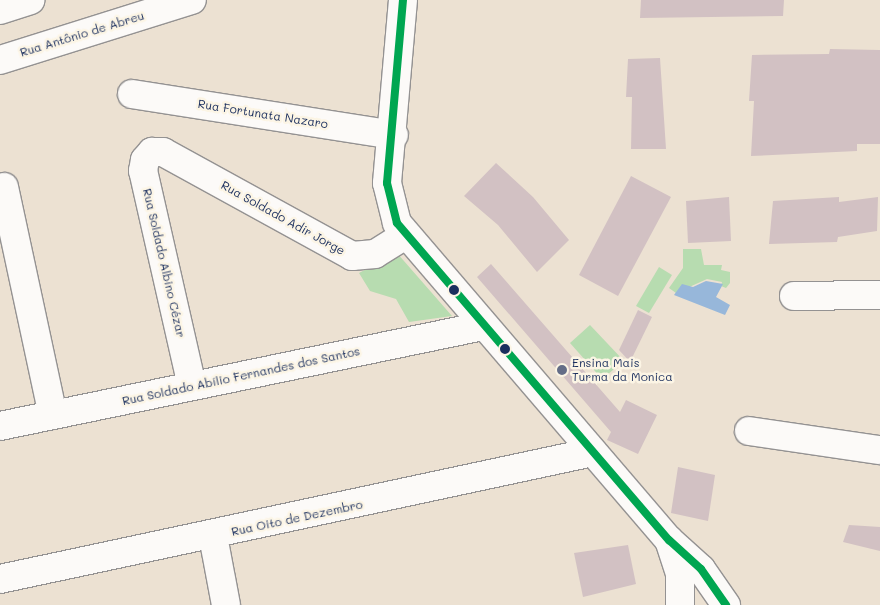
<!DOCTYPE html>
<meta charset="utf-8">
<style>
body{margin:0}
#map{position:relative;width:880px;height:605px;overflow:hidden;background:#ece1d2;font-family:Mali,sans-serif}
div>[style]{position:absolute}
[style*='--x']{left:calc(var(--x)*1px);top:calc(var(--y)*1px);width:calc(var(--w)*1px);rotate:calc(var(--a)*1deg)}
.green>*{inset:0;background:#b7dcb0}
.water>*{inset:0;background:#97b7da}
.building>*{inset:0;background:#d2c1c3}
.roads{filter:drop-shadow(1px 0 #949292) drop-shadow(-1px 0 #949292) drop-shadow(0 1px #949292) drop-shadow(0 -1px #949292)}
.minor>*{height:28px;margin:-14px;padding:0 14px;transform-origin:14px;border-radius:14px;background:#fcfaf8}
.bus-1>*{height:8px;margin:-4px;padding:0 4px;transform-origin:4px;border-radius:4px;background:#00a651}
.dots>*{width:14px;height:14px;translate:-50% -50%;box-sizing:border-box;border:2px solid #fcf5e5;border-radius:50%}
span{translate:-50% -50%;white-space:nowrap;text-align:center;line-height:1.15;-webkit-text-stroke:5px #fcf5e5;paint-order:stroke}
.street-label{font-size:12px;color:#1b2f5e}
.poi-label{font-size:12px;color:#1b2f5e}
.left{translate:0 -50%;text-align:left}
</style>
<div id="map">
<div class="green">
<i style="clip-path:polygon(683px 249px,701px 249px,704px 265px,722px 265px,721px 270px,730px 272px,730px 283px,726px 288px,721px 286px,722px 282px,707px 279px,676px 293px,669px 288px,683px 268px)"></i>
<i style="clip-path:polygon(397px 253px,452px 316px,409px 322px,396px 299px,370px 291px,359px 273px)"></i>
<i style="clip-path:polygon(659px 267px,672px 275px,649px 313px,636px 306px)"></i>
<i style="clip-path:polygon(590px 325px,624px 361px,602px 379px,570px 343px)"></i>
</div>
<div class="water">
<i style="clip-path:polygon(706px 281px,723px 284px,716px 297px,730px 305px,725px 315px,674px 295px,682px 284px,693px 287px)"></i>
</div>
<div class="building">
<i style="clip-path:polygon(641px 0,784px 0,783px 16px,640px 18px)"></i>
<i style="clip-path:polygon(830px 49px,880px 50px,880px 144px,857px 144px,857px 151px,751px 156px,754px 101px,749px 101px,752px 55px,829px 54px)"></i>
<i style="clip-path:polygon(660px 58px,666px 149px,631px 149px,632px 97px,626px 97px,628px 59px)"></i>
<i style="clip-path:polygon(496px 163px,533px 197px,569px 240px,537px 272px,498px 225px,464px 196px)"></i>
<i style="clip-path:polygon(631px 176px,671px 197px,618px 296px,579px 275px)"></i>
<i style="clip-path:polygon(729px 197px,731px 241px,688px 243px,686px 201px)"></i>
<i style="clip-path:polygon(839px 197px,839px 202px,878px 197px,877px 231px,838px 237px,837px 242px,769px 244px,773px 201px)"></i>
<i style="clip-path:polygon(491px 264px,620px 412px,626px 400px,657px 415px,638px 454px,607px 440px,611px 432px,477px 277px)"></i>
<i style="clip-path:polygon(638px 310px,652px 317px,630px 362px,619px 350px)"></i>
<i style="clip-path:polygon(678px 467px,715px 475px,708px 521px,671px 513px)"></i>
<i style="clip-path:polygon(849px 525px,880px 527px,880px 551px,843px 542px)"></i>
<i style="clip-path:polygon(628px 545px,636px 584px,583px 597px,574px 553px)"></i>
</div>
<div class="roads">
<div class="minor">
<i style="--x:403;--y:0;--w:184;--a:95"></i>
<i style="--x:387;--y:183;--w:41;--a:76"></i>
<i style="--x:397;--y:223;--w:418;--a:49.4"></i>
<i style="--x:669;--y:540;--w:43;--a:42.2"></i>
<i style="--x:701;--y:569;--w:44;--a:55.2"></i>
<i style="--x:0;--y:10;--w:32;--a:-18"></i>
<i style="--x:0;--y:60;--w:201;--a:-17.4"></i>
<i style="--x:132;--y:94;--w:265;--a:8.9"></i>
<i style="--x:4;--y:187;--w:233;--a:77.9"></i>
<i style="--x:794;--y:296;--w:86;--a:-0.7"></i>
<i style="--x:192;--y:386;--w:221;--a:-102.8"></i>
<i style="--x:143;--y:171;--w:11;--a:-80"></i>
<i style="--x:145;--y:160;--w:11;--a:-49"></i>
<i style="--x:152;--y:152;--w:11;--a:0"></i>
<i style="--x:163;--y:152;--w:216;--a:28.8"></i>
<i style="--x:352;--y:256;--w:23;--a:-5"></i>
<i style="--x:375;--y:254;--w:36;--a:-32"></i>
<i style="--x:0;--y:426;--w:493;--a:-11.7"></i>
<i style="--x:749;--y:431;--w:132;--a:8.3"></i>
<i style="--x:213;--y:536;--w:70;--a:79.3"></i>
<i style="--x:669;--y:540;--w:35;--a:72"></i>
<i style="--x:680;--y:573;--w:32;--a:90"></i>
<i style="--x:0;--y:579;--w:606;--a:-12.09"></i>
</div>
</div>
<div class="bus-1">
<i style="--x:403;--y:0;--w:184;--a:95"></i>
<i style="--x:387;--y:183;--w:41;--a:76"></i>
<i style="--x:397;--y:223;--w:418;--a:49.4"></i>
<i style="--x:669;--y:540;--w:43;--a:42.2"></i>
<i style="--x:701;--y:569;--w:44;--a:55.2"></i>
</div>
<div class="dots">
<i style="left:454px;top:290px;background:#1b2f5e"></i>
<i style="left:505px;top:349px;background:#1b2f5e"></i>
<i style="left:562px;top:370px;background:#646d87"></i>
</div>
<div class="street-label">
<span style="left:82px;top:34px;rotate:-17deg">Rua Antônio de Abreu</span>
<span style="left:263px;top:114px;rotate:9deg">Rua Fortunata Nazaro</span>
<span style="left:283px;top:218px;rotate:29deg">Rua Soldado Adir Jorge</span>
<span style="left:164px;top:263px;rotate:77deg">Rua Soldado Albino Cézar</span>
<span style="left:241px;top:376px;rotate:-12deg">Rua Soldado Abílio Fernandes dos Santos</span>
<span style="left:297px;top:518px;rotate:-12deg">Rua Oito de Dezembro</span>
</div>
<div class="poi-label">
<span class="left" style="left:572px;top:370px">Ensina Mais<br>Turma da Monica</span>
</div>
</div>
